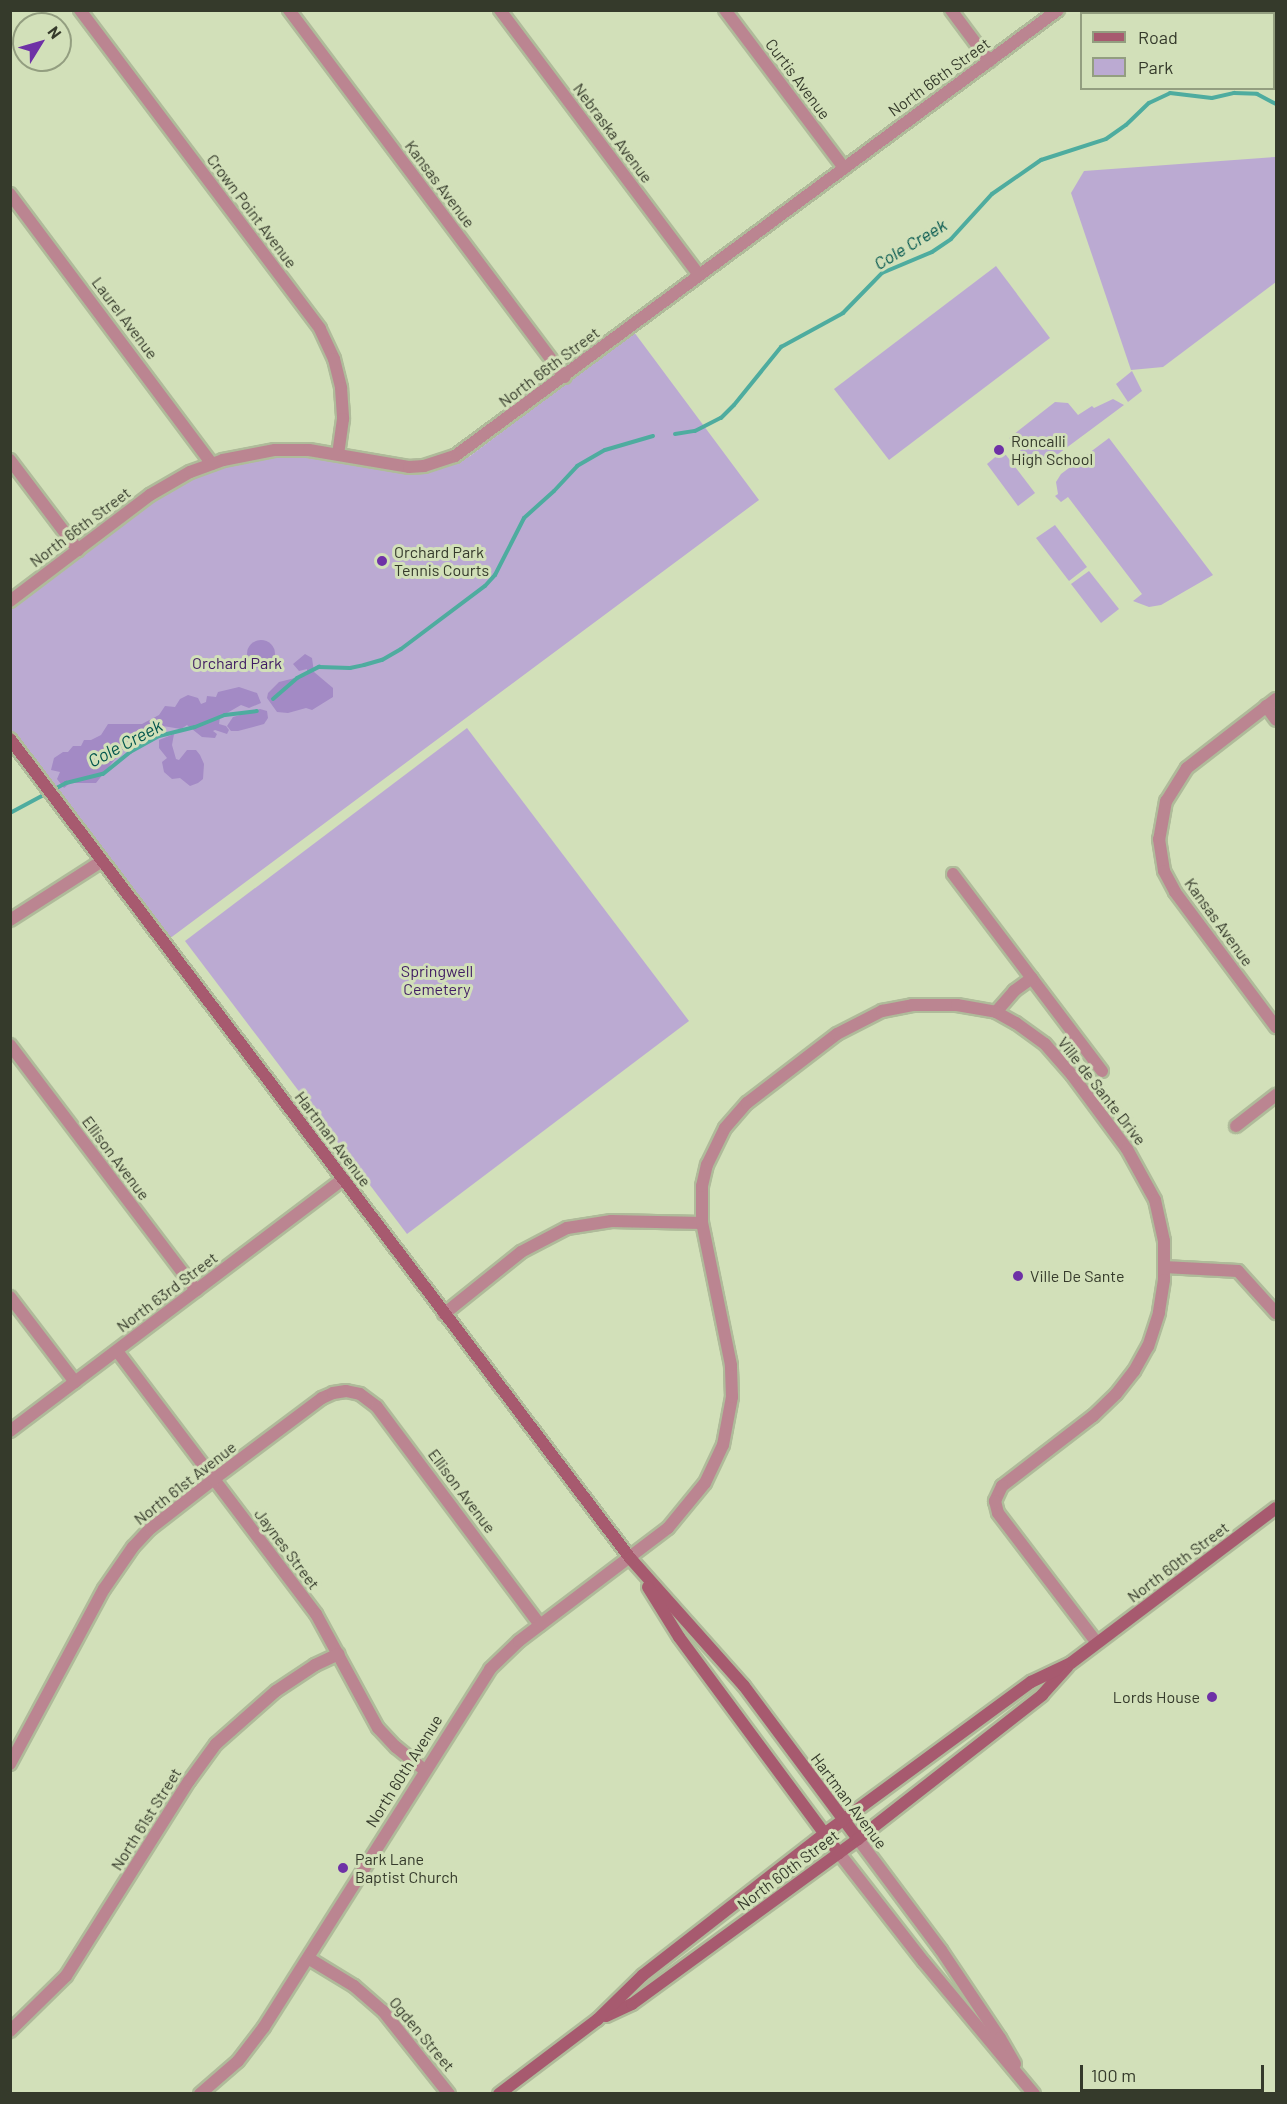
<!DOCTYPE html>
<style>
body{margin:0}
#map{position:relative;width:1287px;height:2104px;overflow:hidden;background:#d2e0b9;font-family:Barlow,sans-serif}
div>[style]{position:absolute}
[style*='--x']{left:calc(var(--x)*1px);top:calc(var(--y)*1px);width:calc(var(--w)*1px);rotate:calc(var(--a)*1deg)}
.green>*{inset:0;background:#bbaad2}
.forest>*{inset:0;background:#a38ac5}
.round{border-radius:50%}
.stream>*{height:4px;margin:-2px;padding:0 2px;transform-origin:2px;border-radius:2px;background:#4eac9f}
.roads{filter:drop-shadow(2px 0 #afbb9a) drop-shadow(-2px 0 #afbb9a) drop-shadow(0 2px #afbb9a) drop-shadow(0 -2px #afbb9a)}
.minor>*{height:12px;margin:-6px;padding:0 6px;transform-origin:6px;border-radius:6px;background:#bb8591}
.tertiary>*{height:12px;margin:-6px;padding:0 6px;transform-origin:6px;border-radius:6px;background:#bb8591}
.secondary>*{height:12px;margin:-6px;padding:0 6px;transform-origin:6px;border-radius:6px;background:#a75a6f}
.dots>*{width:16px;height:16px;translate:-50% -50%;box-sizing:border-box;border:3px solid #d2e0b9;border-radius:50%}
span{translate:-50% -50%;white-space:nowrap;text-align:center;line-height:1.15;-webkit-text-stroke:6px #d2e0b9;paint-order:stroke}
.street-label{font-size:16px;color:#353a2b}
.poi-label{font-size:16px;color:#353a2b}
.left{translate:0 -50%;text-align:left}
.right{translate:-100% -50%;text-align:right}
.park-label{font-size:16px;color:#401c63}
.water-label{font-size:18px;color:#00554d;font-style:italic}
.frame{position:absolute;inset:0;border:12px solid #353a2b;pointer-events:none}
.legend{position:absolute;left:1080px;top:12px;width:195px;height:78px;box-sizing:border-box;background:#d2e0b9;border:2px solid #939e80;margin:0;padding:8px 10px;list-style:none;font-size:18px;color:#353a2b}
.legend li{display:flex;align-items:center;gap:12px;height:30px}
.legend b{width:30px;border:2px solid #939e80}
.north{position:absolute;left:12px;top:12px;width:60px;height:60px;box-sizing:border-box;background:#d2e0b9;border:2px solid #939e80;border-radius:50%;rotate:53deg;font-size:16px;font-weight:700;line-height:24px;text-align:center;color:#353a2b}
.north::after{content:'';display:block;margin:auto;width:21px;height:27px;background:#6e31a6;clip-path:polygon(50% 0,100% 100%,50% 72%,0 100%)}
.scale{position:absolute;left:1080px;top:2065px;width:184px;height:27px;box-sizing:border-box;border:3px solid #353a2b;border-top:0;padding-left:8px;font-size:18px;line-height:21px;white-space:nowrap;color:#353a2b;-webkit-text-stroke:4px #d2e0b9;paint-order:stroke}
</style>
<div id="map">
<div class="green">
<i style="clip-path:polygon(1275px 157px,1276px 282px,1163px 367px,1131px 370px,1071px 193px,1084px 171px)"></i>
<i style="clip-path:polygon(996px 266px,1050px 338px,889px 460px,834px 389px)"></i>
<i style="clip-path:polygon(634px 332px,759px 500px,169px 939px,11px 729px,11px 608px,158px 497px,177px 485px,232px 463px,297px 455px,348px 461px,403px 473px,446px 467px,470px 456px)"></i>
<i style="clip-path:polygon(1132px 371px,1142px 391px,1128px 402px,1116px 384px)"></i>
<i style="clip-path:polygon(1113px 399px,1124px 405px,1046px 463px,1029px 460px,1009px 438px,1055px 402px,1068px 403px,1078px 415px,1092px 406px,1094px 408px)"></i>
<i style="clip-path:polygon(1109px 438px,1213px 575px,1161px 605px,1149px 607px,1133px 601px,1142px 594px,1068px 497px,1061px 502px,1055px 496px,1058px 494px,1056px 482px,1061px 474px)"></i>
<i style="clip-path:polygon(1000px 453px,1006px 455px,1035px 493px,1018px 506px,987px 464px)"></i>
<i style="clip-path:polygon(1055px 525px,1087px 567px,1069px 581px,1036px 538px)"></i>
<i style="clip-path:polygon(1089px 571px,1119px 609px,1101px 623px,1071px 584px)"></i>
<i style="clip-path:polygon(467px 728px,689px 1021px,407px 1234px,185px 941px)"></i>
</div>
<div class="forest">
<i class="round" style="left:247px;top:640px;width:28px;height:28px"></i>
<i style="clip-path:polygon(305px 654px,312px 658px,314px 672px,333px 688px,333px 697px,312px 710px,306px 708px,288px 713px,277px 712px,267px 698px,268px 693px,279px 682px,307px 675px,307px 669px,299px 671px,293px 664px)"></i>
<i style="clip-path:polygon(239px 687px,257px 693px,261px 703px,249px 708px,241px 705px,220px 717px,219px 724px,226px 726px,229px 730px,227px 734px,215px 730px,213px 731px,217px 734px,215px 738px,202px 737px,187px 725px,181px 729px,163px 726px,154px 735px,123px 749px,96px 783px,70px 783px,64px 788px,57px 779px,60px 772px,51px 770px,54px 758px,63px 752px,68px 752px,73px 746px,81px 746px,84px 740px,91px 740px,101px 735px,108px 724px,142px 724px,159px 715px,165px 706px,175px 707px,180px 699px,188px 695px,198px 698px,201px 704px,206px 702px,207px 696px,216px 697px,218px 692px)"></i>
<i style="clip-path:polygon(260px 709px,267px 711px,268px 718px,264px 724px,238px 731px,231px 731px,227px 726px,233px 717px)"></i>
<i style="clip-path:polygon(174px 734px,172px 745px,176px 759px,179px 760px,187px 750px,196px 750px,200px 755px,204px 764px,203px 779px,198px 783px,190px 786px,180px 778px,172px 779px,164px 772px,162px 762px,167px 758px,159px 748px,159px 740px)"></i>
</div>
<div class="stream">
<i style="--x:675;--y:434;--w:20;--a:-9"></i>
<i style="--x:695;--y:431;--w:29;--a:-27"></i>
<i style="--x:721;--y:418;--w:18;--a:-45"></i>
<i style="--x:734;--y:405;--w:75;--a:-51"></i>
<i style="--x:781;--y:347;--w:71;--a:-28.7"></i>
<i style="--x:843;--y:313;--w:56;--a:-45.7"></i>
<i style="--x:882;--y:273;--w:54;--a:-22.8"></i>
<i style="--x:932;--y:252;--w:23;--a:-34"></i>
<i style="--x:951;--y:239;--w:61;--a:-47.7"></i>
<i style="--x:992;--y:194;--w:60;--a:-34.8"></i>
<i style="--x:1041;--y:160;--w:68;--a:-17.9"></i>
<i style="--x:1106;--y:139;--w:24;--a:-35"></i>
<i style="--x:1126;--y:125;--w:32;--a:-44"></i>
<i style="--x:1149;--y:103;--w:23;--a:-25"></i>
<i style="--x:1170;--y:93;--w:42;--a:6.8"></i>
<i style="--x:1212;--y:98;--w:23;--a:-13"></i>
<i style="--x:1234;--y:93;--w:23;--a:2"></i>
<i style="--x:1257;--y:94;--w:21;--a:28"></i>
<i style="--x:273;--y:699;--w:32;--a:-41"></i>
<i style="--x:297;--y:678;--w:25;--a:-27"></i>
<i style="--x:319;--y:667;--w:31;--a:2"></i>
<i style="--x:350;--y:668;--w:14;--a:-12"></i>
<i style="--x:364;--y:665;--w:19;--a:-16"></i>
<i style="--x:382;--y:660;--w:22;--a:-30"></i>
<i style="--x:401;--y:649;--w:105;--a:-36.9"></i>
<i style="--x:485;--y:586;--w:15;--a:-48"></i>
<i style="--x:495;--y:575;--w:64;--a:-63"></i>
<i style="--x:524;--y:518;--w:40;--a:-42"></i>
<i style="--x:554;--y:491;--w:34;--a:-47"></i>
<i style="--x:577;--y:466;--w:32;--a:-30"></i>
<i style="--x:605;--y:450;--w:50;--a:-16.3"></i>
<i style="--x:10;--y:813;--w:64;--a:-28.2"></i>
<i style="--x:66;--y:783;--w:38;--a:-14"></i>
<i style="--x:103;--y:774;--w:35;--a:-39"></i>
<i style="--x:130;--y:752;--w:33;--a:-29"></i>
<i style="--x:159;--y:736;--w:37;--a:-14"></i>
<i style="--x:195;--y:727;--w:32;--a:-22"></i>
<i style="--x:225;--y:715;--w:32;--a:-7"></i>
</div>
<div class="roads">
<div class="minor">
<i style="--x:80;--y:10;--w:399;--a:53"></i>
<i style="--x:320;--y:329;--w:33;--a:65"></i>
<i style="--x:334;--y:359;--w:30;--a:76"></i>
<i style="--x:341;--y:388;--w:31;--a:86"></i>
<i style="--x:343;--y:419;--w:34;--a:98"></i>
<i style="--x:289;--y:10;--w:459;--a:53.1"></i>
<i style="--x:500;--y:10;--w:331;--a:53.1"></i>
<i style="--x:725;--y:10;--w:198;--a:53"></i>
<i style="--x:951;--y:10;--w:64;--a:53.3"></i>
<i style="--x:1163;--y:10;--w:10;--a:24"></i>
<i style="--x:1272;--y:14;--w:5;--a:-37"></i>
<i style="--x:10;--y:194;--w:337;--a:53.2"></i>
<i style="--x:10;--y:460;--w:113;--a:52.9"></i>
<i style="--x:10;--y:601;--w:176;--a:-37.1"></i>
<i style="--x:150;--y:495;--w:46;--a:-29.9"></i>
<i style="--x:190;--y:472;--w:35;--a:-20"></i>
<i style="--x:223;--y:460;--w:53;--a:-10.9"></i>
<i style="--x:275;--y:450;--w:34;--a:0"></i>
<i style="--x:309;--y:450;--w:101;--a:9.6"></i>
<i style="--x:409;--y:467;--w:15;--a:-4"></i>
<i style="--x:424;--y:466;--w:33;--a:-18"></i>
<i style="--x:455;--y:456;--w:750;--a:-36.49"></i>
<i style="--x:1276;--y:699;--w:113;--a:142.2"></i>
<i style="--x:1187;--y:768;--w:39;--a:122"></i>
<i style="--x:1166;--y:801;--w:39;--a:100"></i>
<i style="--x:1159;--y:839;--w:32;--a:81"></i>
<i style="--x:1164;--y:871;--w:24;--a:62"></i>
<i style="--x:1175;--y:892;--w:169;--a:53.2"></i>
<i style="--x:1266;--y:706;--w:17;--a:54"></i>
<i style="--x:953;--y:874;--w:247;--a:52.9"></i>
<i style="--x:10;--y:920;--w:109;--a:-32.7"></i>
<i style="--x:996;--y:1012;--w:28;--a:-49"></i>
<i style="--x:1014;--y:991;--w:22;--a:-36"></i>
<i style="--x:10;--y:1045;--w:308;--a:52.8"></i>
<i style="--x:1236;--y:1126;--w:51;--a:-37.8"></i>
<i style="--x:1164;--y:1267;--w:74;--a:3.1"></i>
<i style="--x:1238;--y:1271;--w:57;--a:47.9"></i>
<i style="--x:10;--y:1297;--w:107;--a:52.6"></i>
<i style="--x:444;--y:1314;--w:99;--a:-38.8"></i>
<i style="--x:521;--y:1252;--w:52;--a:-27.6"></i>
<i style="--x:567;--y:1228;--w:45;--a:-9"></i>
<i style="--x:611;--y:1221;--w:91;--a:1.3"></i>
<i style="--x:117;--y:1351;--w:330;--a:52.9"></i>
<i style="--x:316;--y:1614;--w:130;--a:61.5"></i>
<i style="--x:378;--y:1728;--w:26;--a:47"></i>
<i style="--x:396;--y:1747;--w:36;--a:39"></i>
<i style="--x:10;--y:1431;--w:418;--a:-37.1"></i>
<i style="--x:10;--y:1764;--w:199;--a:-61.8"></i>
<i style="--x:104;--y:1589;--w:51;--a:-55.4"></i>
<i style="--x:133;--y:1547;--w:26;--a:-47"></i>
<i style="--x:151;--y:1528;--w:80;--a:-37.9"></i>
<i style="--x:214;--y:1479;--w:135;--a:-36.9"></i>
<i style="--x:322;--y:1398;--w:12;--a:-24"></i>
<i style="--x:333;--y:1393;--w:13;--a:-9"></i>
<i style="--x:346;--y:1391;--w:14;--a:12"></i>
<i style="--x:360;--y:1394;--w:21;--a:37"></i>
<i style="--x:377;--y:1407;--w:272;--a:53.2"></i>
<i style="--x:308;--y:1958;--w:54;--a:31.3"></i>
<i style="--x:354;--y:1986;--w:38;--a:41"></i>
<i style="--x:383;--y:2011;--w:106;--a:51.5"></i>
<i style="--x:10;--y:2031;--w:78;--a:-44.5"></i>
<i style="--x:66;--y:1976;--w:231;--a:-57.8"></i>
<i style="--x:189;--y:1781;--w:46;--a:-53.9"></i>
<i style="--x:216;--y:1744;--w:80;--a:-41.5"></i>
<i style="--x:276;--y:1691;--w:47;--a:-33.7"></i>
<i style="--x:315;--y:1665;--w:26;--a:-25"></i>
<i style="--x:200;--y:2094;--w:50;--a:-41"></i>
<i style="--x:238;--y:2061;--w:43;--a:-52.6"></i>
<i style="--x:264;--y:2027;--w:423;--a:-57.7"></i>
<i style="--x:490;--y:1669;--w:40;--a:-44"></i>
<i style="--x:519;--y:1641;--w:187;--a:-37.2"></i>
<i style="--x:668;--y:1528;--w:58;--a:-50.6"></i>
<i style="--x:705;--y:1483;--w:42;--a:-64.7"></i>
<i style="--x:723;--y:1445;--w:49;--a:-79.4"></i>
<i style="--x:732;--y:1397;--w:32;--a:-92"></i>
<i style="--x:731;--y:1365;--w:145;--a:-101.5"></i>
<i style="--x:702;--y:1223;--w:37;--a:-90"></i>
<i style="--x:702;--y:1186;--w:22;--a:-77"></i>
<i style="--x:707;--y:1165;--w:41;--a:-64.1"></i>
<i style="--x:725;--y:1128;--w:33;--a:-49"></i>
<i style="--x:747;--y:1103;--w:113;--a:-37.5"></i>
<i style="--x:837;--y:1034;--w:51;--a:-27.1"></i>
<i style="--x:882;--y:1011;--w:31;--a:-11"></i>
<i style="--x:912;--y:1005;--w:45;--a:0"></i>
<i style="--x:957;--y:1005;--w:40;--a:10"></i>
<i style="--x:996;--y:1012;--w:23;--a:29"></i>
<i style="--x:1016;--y:1023;--w:36;--a:36"></i>
<i style="--x:1045;--y:1044;--w:41;--a:48.9"></i>
<i style="--x:1072;--y:1075;--w:92;--a:53.4"></i>
<i style="--x:1127;--y:1149;--w:58;--a:61.2"></i>
<i style="--x:1155;--y:1200;--w:42;--a:77.6"></i>
<i style="--x:1164;--y:1241;--w:39;--a:90"></i>
<i style="--x:1164;--y:1280;--w:33;--a:99"></i>
<i style="--x:1159;--y:1313;--w:35;--a:108"></i>
<i style="--x:1148;--y:1346;--w:29;--a:119"></i>
<i style="--x:1134;--y:1371;--w:29;--a:128"></i>
<i style="--x:1116;--y:1394;--w:32;--a:136"></i>
<i style="--x:1093;--y:1416;--w:115;--a:142.4"></i>
<i style="--x:1002;--y:1486;--w:17;--a:115"></i>
<i style="--x:995;--y:1501;--w:12;--a:76"></i>
<i style="--x:998;--y:1513;--w:163;--a:52.7"></i>
</div>
<div class="tertiary">
<i style="--x:858;--y:1839;--w:139;--a:53.2"></i>
<i style="--x:941;--y:1950;--w:106;--a:56.2"></i>
<i style="--x:1000;--y:2038;--w:30;--a:60"></i>
<i style="--x:839;--y:1853;--w:138;--a:52.1"></i>
<i style="--x:924;--y:1962;--w:172;--a:50.2"></i>
</div>
<div class="secondary">
<i style="--x:10;--y:739;--w:1027;--a:52.87"></i>
<i style="--x:630;--y:1558;--w:171;--a:48.3"></i>
<i style="--x:744;--y:1686;--w:191;--a:53.3"></i>
<i style="--x:648;--y:1587;--w:59;--a:58.2"></i>
<i style="--x:679;--y:1637;--w:269;--a:53.5"></i>
<i style="--x:606;--y:2016;--w:29;--a:-25"></i>
<i style="--x:632;--y:2004;--w:280;--a:-36.1"></i>
<i style="--x:858;--y:1839;--w:234;--a:-38"></i>
<i style="--x:1042;--y:1695;--w:38;--a:-48"></i>
<i style="--x:499;--y:2094;--w:123;--a:-37.1"></i>
<i style="--x:597;--y:2020;--w:64;--a:-44.4"></i>
<i style="--x:643;--y:1975;--w:229;--a:-37.9"></i>
<i style="--x:824;--y:1834;--w:257;--a:-36.3"></i>
<i style="--x:1031;--y:1682;--w:44;--a:-25.4"></i>
<i style="--x:1071;--y:1663;--w:257;--a:-37.1"></i>
</div>
</div>
<div class="dots">
<i style="left:999px;top:450px;background:#6e31a6"></i>
<i style="left:382px;top:561px;background:#6e31a6"></i>
<i style="left:1018px;top:1276px;background:#6e31a6"></i>
<i style="left:1212px;top:1697px;background:#6e31a6"></i>
<i style="left:343px;top:1868px;background:#6e31a6"></i>
</div>
<div class="street-label">
<span style="left:939px;top:77px;rotate:-36deg">North 66th Street</span>
<span style="left:798px;top:79px;rotate:53deg">Curtis Avenue</span>
<span style="left:613px;top:133px;rotate:53deg">Nebraska Avenue</span>
<span style="left:440px;top:184px;rotate:53deg">Kansas Avenue</span>
<span style="left:252px;top:211px;rotate:53deg">Crown Point Avenue</span>
<span style="left:125px;top:318px;rotate:53deg">Laurel Avenue</span>
<span style="left:549px;top:367px;rotate:-37deg">North 66th Street</span>
<span style="left:80px;top:527px;rotate:-37deg">North 66th Street</span>
<span style="left:1219px;top:922px;rotate:54deg">Kansas Avenue</span>
<span style="left:1102px;top:1091px;rotate:52deg">Ville de Sante Drive</span>
<span style="left:333px;top:1139px;rotate:53deg">Hartman Avenue</span>
<span style="left:116px;top:1158px;rotate:53deg">Ellison Avenue</span>
<span style="left:167px;top:1292px;rotate:-37deg">North 63rd Street</span>
<span style="left:185px;top:1483px;rotate:-38deg">North 61st Avenue</span>
<span style="left:462px;top:1491px;rotate:53deg">Ellison Avenue</span>
<span style="left:287px;top:1549px;rotate:53deg">Jaynes Street</span>
<span style="left:1178px;top:1562px;rotate:-37deg">North 60th Street</span>
<span style="left:404px;top:1771px;rotate:-58deg">North 60th Avenue</span>
<span style="left:849px;top:1801px;rotate:53deg">Hartman Avenue</span>
<span style="left:146px;top:1819px;rotate:-58deg">North 61st Street</span>
<span style="left:788px;top:1870px;rotate:-37deg">North 60th Street</span>
<span style="left:422px;top:2034px;rotate:50deg">Ogden Street</span>
</div>
<div class="poi-label">
<span class="left" style="left:1011px;top:450px">Roncalli<br>High School</span>
<span class="left" style="left:394px;top:561px">Orchard Park<br>Tennis Courts</span>
<span class="left" style="left:1030px;top:1276px">Ville De Sante</span>
<span class="right" style="left:1200px;top:1697px">Lords House</span>
<span class="left" style="left:355px;top:1868px">Park Lane<br>Baptist Church</span>
</div>
<div class="park-label">
<span style="left:237px;top:663px">Orchard Park</span>
<span style="left:437px;top:980px">Springwell<br>Cemetery</span>
</div>
<div class="water-label">
<span style="left:910px;top:244px;rotate:-31deg">Cole Creek</span>
<span style="left:125px;top:743px;rotate:-28deg">Cole Creek</span>
</div>
<div class="frame"></div>
<ul class="legend">
<li><b style="height:8px;background:#a75a6f"></b>Road</li>
<li><b style="height:16px;background:#bbaad2"></b>Park</li>
</ul>
<div class="north">N</div>
<div class="scale">100 m</div>
</div>
